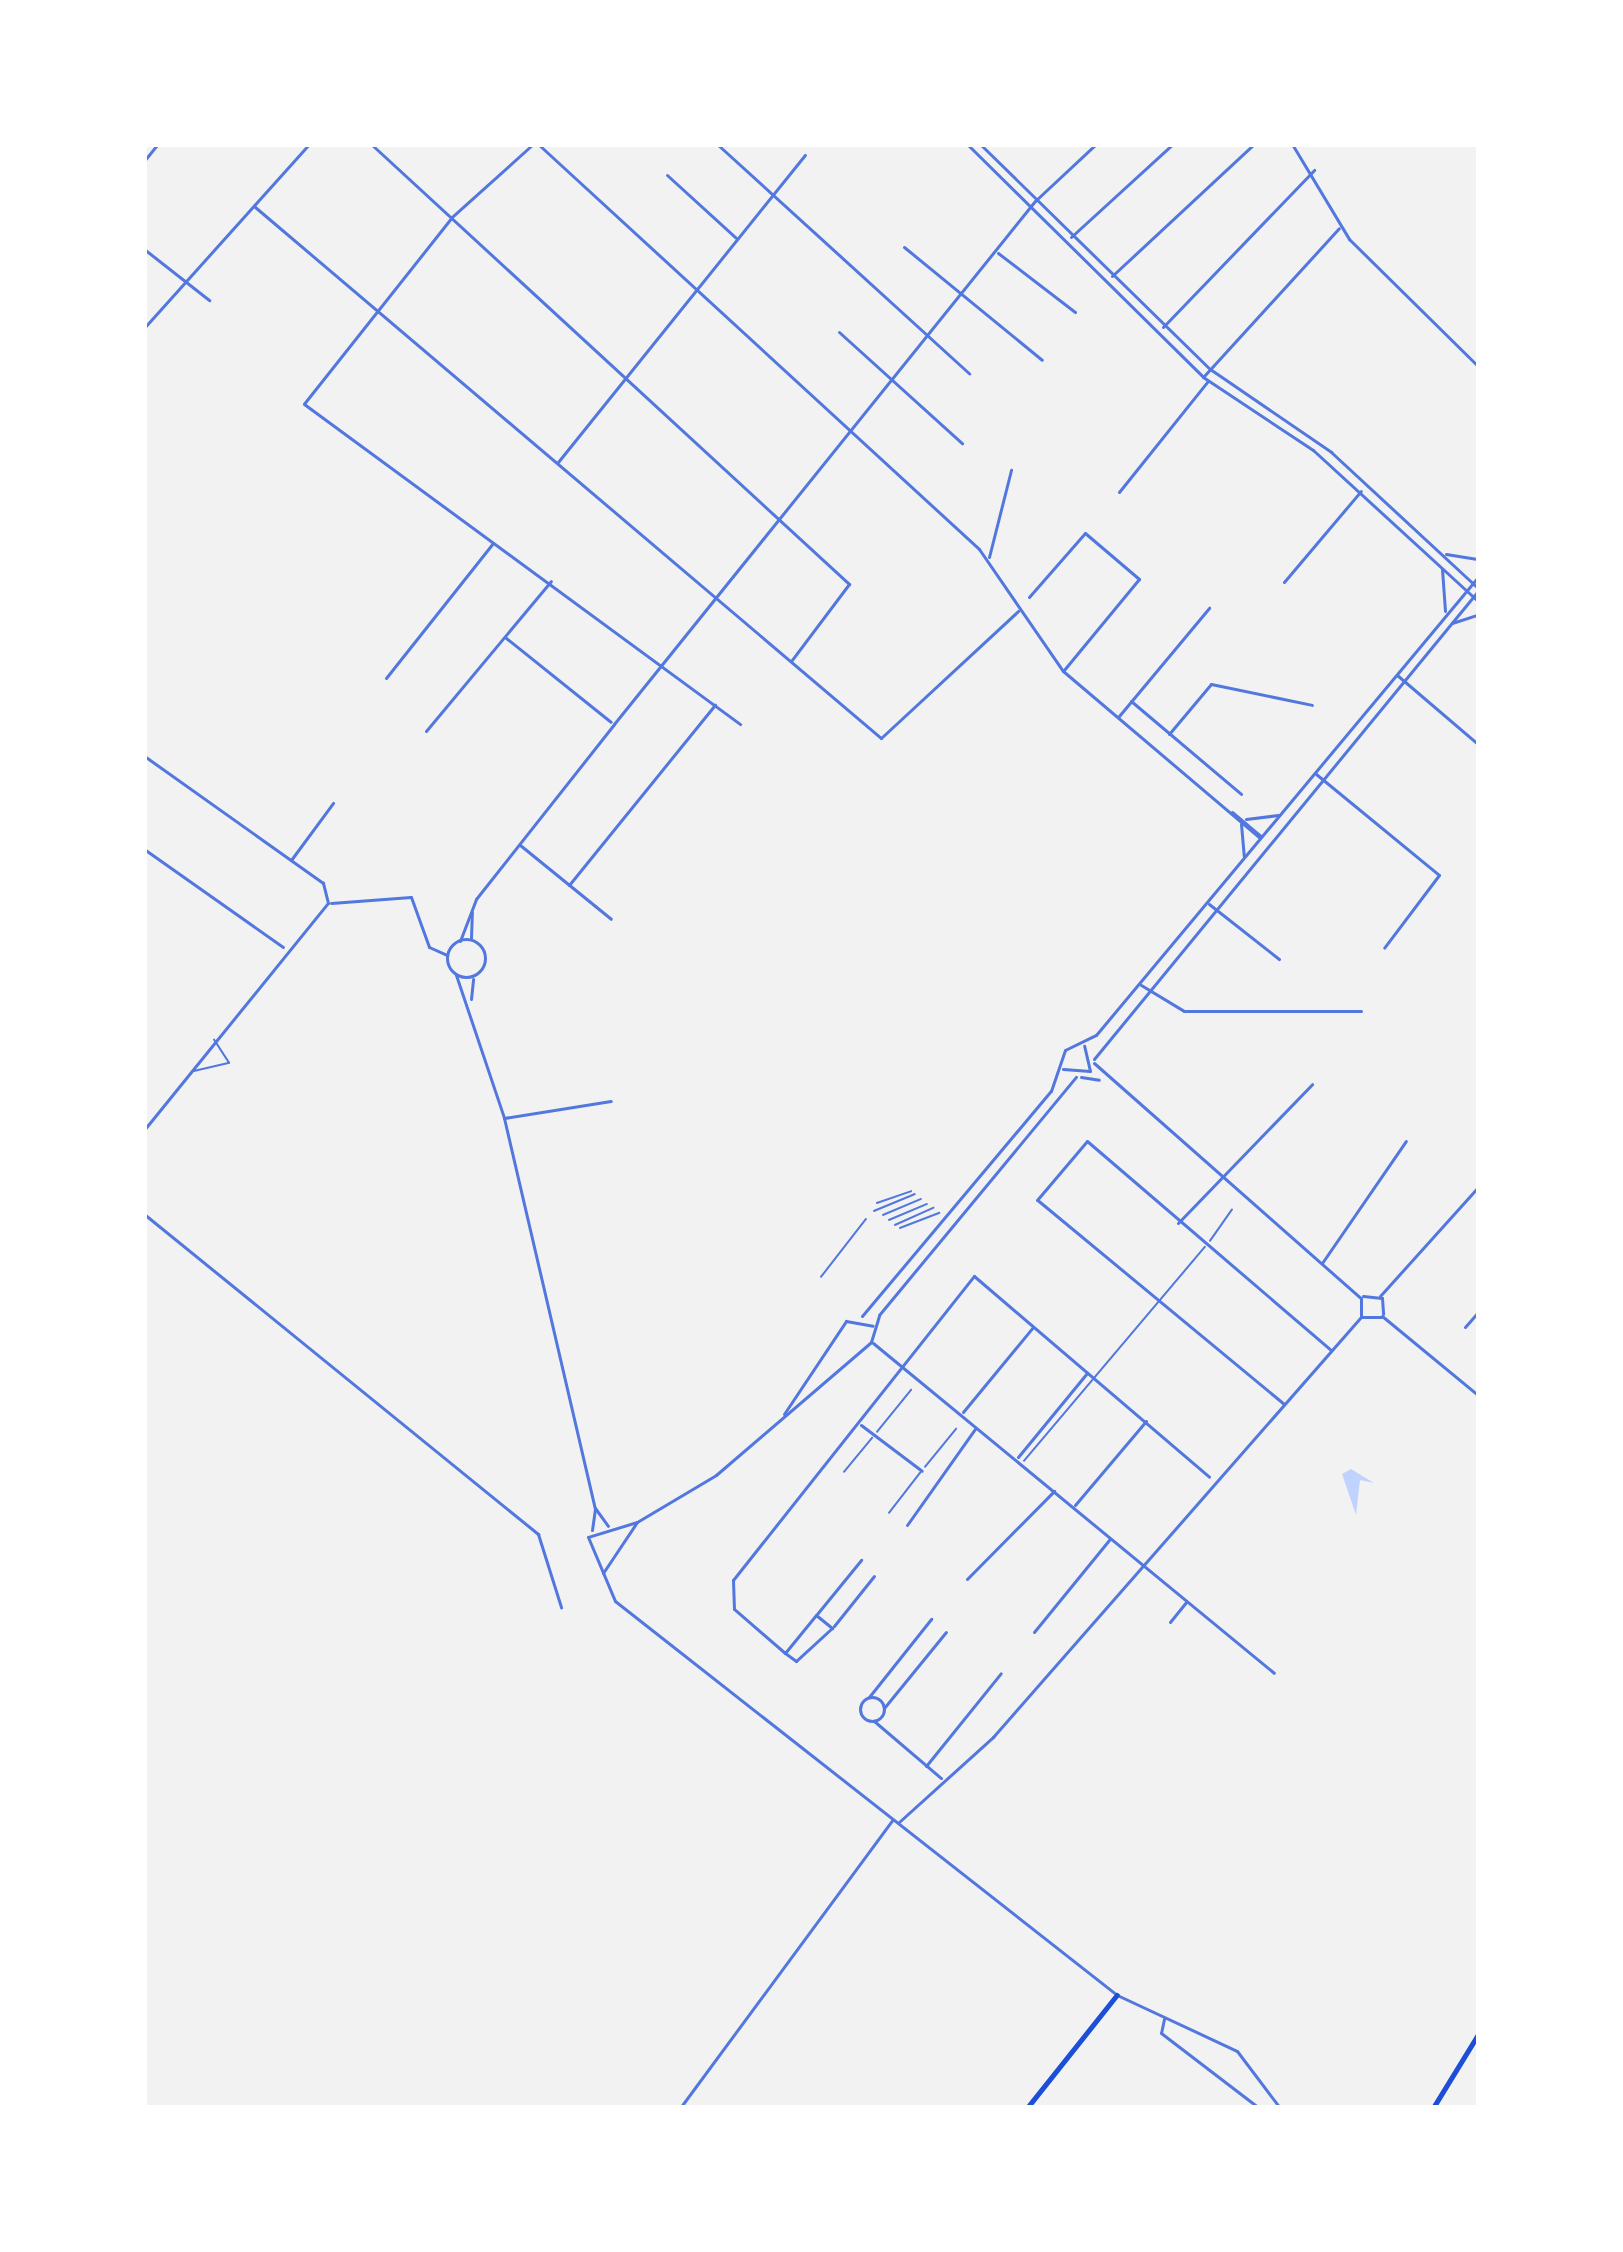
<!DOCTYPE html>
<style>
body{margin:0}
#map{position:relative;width:1623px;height:2252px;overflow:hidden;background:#f2f2f2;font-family:Manrope,sans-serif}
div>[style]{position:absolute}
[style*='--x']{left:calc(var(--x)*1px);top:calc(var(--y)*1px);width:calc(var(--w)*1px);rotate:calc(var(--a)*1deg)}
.water>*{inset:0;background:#bfd3fe}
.service>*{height:1.5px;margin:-0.75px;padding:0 0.75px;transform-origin:0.75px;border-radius:0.75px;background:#5277de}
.pedestrian>*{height:1.5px;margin:-0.75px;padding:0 0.75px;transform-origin:0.75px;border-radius:0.75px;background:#5277de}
.minor>*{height:3px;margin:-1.5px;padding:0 1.5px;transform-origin:1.5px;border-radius:1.5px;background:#5277de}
.minor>.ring{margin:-1.5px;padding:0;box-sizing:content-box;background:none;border:3px solid #5277de;border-radius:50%}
.tertiary>*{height:3px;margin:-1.5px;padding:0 1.5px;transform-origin:1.5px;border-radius:1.5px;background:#5277de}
.trunk>*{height:4.5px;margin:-2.25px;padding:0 2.25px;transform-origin:2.25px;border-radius:2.25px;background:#1d4ed8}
span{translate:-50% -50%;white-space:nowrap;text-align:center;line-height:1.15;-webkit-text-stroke:10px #fff;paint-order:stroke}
.frame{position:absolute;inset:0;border:147px solid #fff;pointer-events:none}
</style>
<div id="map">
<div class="water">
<i style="clip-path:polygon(1351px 1469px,1374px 1483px,1360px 1480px,1356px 1515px,1342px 1474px)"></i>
</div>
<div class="service">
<i style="--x:194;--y:1071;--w:36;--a:-13"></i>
<i style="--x:229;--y:1063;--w:27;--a:-123"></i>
<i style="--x:877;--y:1203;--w:36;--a:-19"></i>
<i style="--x:874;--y:1211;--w:44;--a:-22.5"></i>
<i style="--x:883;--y:1215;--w:41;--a:-22.8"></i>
<i style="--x:889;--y:1220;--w:41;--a:-22.8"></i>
<i style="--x:895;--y:1225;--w:42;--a:-24.1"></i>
<i style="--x:900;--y:1228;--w:42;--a:-21"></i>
<i style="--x:821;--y:1277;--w:73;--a:-52.2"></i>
<i style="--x:877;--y:1432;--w:54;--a:-51"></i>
<i style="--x:925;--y:1467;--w:49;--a:-50.8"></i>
<i style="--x:844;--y:1472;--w:44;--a:-50.5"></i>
<i style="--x:889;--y:1513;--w:51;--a:-52.2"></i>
</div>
<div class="pedestrian">
<i style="--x:1210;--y:1241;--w:38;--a:-55"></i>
<i style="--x:1024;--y:1461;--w:280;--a:-49.8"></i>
</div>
<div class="minor">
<i style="--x:371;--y:144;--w:650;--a:42.63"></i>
<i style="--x:849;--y:584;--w:95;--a:126.9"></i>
<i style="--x:533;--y:144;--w:109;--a:138"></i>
<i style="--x:452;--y:217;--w:238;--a:128.4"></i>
<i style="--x:304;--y:404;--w:541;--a:36.28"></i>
<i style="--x:538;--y:144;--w:599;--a:42.56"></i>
<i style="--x:979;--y:549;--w:148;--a:55.5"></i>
<i style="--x:1063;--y:671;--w:258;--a:40.3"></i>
<i style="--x:717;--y:144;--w:341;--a:42.3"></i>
<i style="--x:1292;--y:144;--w:111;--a:59"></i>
<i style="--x:1349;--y:239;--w:182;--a:44.6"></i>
<i style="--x:144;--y:161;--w:22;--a:-51"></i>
<i style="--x:667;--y:175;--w:93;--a:42.4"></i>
<i style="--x:255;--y:207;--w:821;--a:40.31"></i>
<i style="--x:881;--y:738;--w:187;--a:-42.8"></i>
<i style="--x:1071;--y:237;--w:138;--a:-42.4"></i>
<i style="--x:904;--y:247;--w:178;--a:39.3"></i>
<i style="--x:144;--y:249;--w:83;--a:38.1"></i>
<i style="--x:998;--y:253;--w:97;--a:37.5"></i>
<i style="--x:1112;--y:276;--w:194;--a:-42.9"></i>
<i style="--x:1163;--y:327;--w:218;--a:-46.1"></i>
<i style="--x:144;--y:328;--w:247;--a:-48.1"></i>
<i style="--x:839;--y:332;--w:166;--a:42.1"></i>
<i style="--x:1204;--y:376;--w:200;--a:-47.6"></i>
<i style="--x:558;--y:462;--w:394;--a:-51.2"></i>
<i style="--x:1119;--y:492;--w:142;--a:-51.3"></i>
<i style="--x:989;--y:557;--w:90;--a:-75.8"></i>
<i style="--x:1284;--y:582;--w:119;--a:-49.8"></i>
<i style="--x:1029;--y:597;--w:85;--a:-48.8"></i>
<i style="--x:1085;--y:533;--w:71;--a:40.4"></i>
<i style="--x:1139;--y:579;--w:118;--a:129.5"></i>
<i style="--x:506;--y:638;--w:134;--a:38.7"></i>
<i style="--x:1397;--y:675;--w:108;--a:40.5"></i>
<i style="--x:386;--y:678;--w:172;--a:-51.6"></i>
<i style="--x:1131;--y:701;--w:144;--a:40.2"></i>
<i style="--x:1119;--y:716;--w:141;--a:-50.2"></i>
<i style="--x:426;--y:731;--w:195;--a:-50.2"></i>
<i style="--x:1169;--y:734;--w:65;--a:-50"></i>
<i style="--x:1211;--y:684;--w:103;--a:11.7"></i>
<i style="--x:1316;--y:774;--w:159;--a:39.4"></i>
<i style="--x:1439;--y:875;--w:91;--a:127"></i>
<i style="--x:1232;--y:812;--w:38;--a:40"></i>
<i style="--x:1246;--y:819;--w:32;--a:-7"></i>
<i style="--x:1241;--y:824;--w:32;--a:85"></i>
<i style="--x:520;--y:845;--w:117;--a:39.1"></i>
<i style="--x:144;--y:849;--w:170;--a:35.2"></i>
<i style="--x:291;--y:860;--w:71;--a:-53.6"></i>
<i style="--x:569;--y:885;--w:232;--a:-51"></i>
<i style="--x:331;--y:903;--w:80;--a:-4.3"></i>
<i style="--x:411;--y:897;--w:53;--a:70.2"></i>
<i style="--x:429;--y:947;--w:20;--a:24"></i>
<i style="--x:1209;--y:904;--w:89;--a:38.2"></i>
<i style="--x:471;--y:938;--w:26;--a:-88"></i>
<i class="ring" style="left:447px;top:939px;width:35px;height:35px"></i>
<i style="--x:460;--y:941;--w:45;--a:-69.1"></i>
<i style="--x:476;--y:899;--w:223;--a:-51.7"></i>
<i style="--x:614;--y:724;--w:671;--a:-51.17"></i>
<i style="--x:1035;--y:201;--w:83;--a:-43.1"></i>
<i style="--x:456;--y:975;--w:151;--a:71.4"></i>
<i style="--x:504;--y:1118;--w:108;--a:-9"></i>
<i style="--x:1141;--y:985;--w:50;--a:31.2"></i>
<i style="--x:1184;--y:1011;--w:177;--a:0"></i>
<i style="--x:471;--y:999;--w:20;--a:-84"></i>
<i style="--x:1094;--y:1063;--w:356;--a:41.4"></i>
<i style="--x:1081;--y:1077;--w:18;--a:9"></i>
<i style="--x:504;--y:1118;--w:400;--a:76.9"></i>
<i style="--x:144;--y:1130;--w:292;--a:-51"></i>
<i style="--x:328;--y:903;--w:21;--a:-104"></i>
<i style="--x:323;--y:883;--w:217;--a:-144.6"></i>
<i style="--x:144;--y:1214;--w:508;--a:39.08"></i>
<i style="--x:538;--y:1534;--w:77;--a:72.5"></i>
<i style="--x:1178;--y:1223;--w:193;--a:-46"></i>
<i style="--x:1322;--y:1263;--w:148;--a:-55.5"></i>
<i style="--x:1363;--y:1296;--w:19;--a:6"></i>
<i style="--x:1382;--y:1298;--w:16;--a:86"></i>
<i style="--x:1380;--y:1296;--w:148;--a:-48"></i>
<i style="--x:1361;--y:1298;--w:19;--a:90"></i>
<i style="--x:1361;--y:1317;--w:20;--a:0"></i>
<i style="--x:1382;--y:1316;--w:126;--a:39.5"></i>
<i style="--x:1465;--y:1327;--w:21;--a:-49"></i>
<i style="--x:873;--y:1343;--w:519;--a:39.45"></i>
<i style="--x:1284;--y:1404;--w:320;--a:-140.4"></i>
<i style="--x:1037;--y:1200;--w:77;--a:-49.7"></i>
<i style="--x:1087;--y:1141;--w:321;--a:40.6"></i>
<i style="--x:963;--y:1412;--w:110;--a:-50.5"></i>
<i style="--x:861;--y:1425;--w:76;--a:37"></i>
<i style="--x:1018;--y:1457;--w:109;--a:-50.6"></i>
<i style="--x:1075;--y:1505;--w:110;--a:-49.8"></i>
<i style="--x:907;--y:1525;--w:118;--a:-54.7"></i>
<i style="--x:592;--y:1530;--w:22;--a:-82"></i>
<i style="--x:595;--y:1508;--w:22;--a:54"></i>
<i style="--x:967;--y:1579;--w:124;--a:-45.3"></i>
<i style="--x:817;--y:1614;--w:70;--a:-50.8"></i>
<i style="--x:1170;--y:1622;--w:26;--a:-51"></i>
<i style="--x:834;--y:1626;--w:64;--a:-51.3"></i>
<i style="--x:1034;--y:1632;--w:119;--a:-50.8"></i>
<i style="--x:785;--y:1653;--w:49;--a:-50.8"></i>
<i style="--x:816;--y:1615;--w:21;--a:39"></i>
<i style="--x:832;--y:1628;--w:49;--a:137.5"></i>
<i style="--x:796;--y:1661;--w:14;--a:-144"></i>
<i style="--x:785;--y:1653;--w:67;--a:-139.2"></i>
<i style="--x:734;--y:1609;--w:29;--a:-92"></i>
<i style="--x:733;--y:1580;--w:388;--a:-51.6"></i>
<i style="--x:974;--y:1276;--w:309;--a:40.5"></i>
<i class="ring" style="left:860px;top:1697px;width:21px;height:21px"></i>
<i style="--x:869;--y:1697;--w:100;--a:-51.5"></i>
<i style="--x:884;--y:1708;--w:98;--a:-50.8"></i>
<i style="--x:874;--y:1721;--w:88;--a:40.4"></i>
<i style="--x:926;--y:1766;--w:119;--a:-51.1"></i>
<i style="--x:899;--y:1822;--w:127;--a:-42.1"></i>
<i style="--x:993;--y:1737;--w:558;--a:-48.78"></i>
<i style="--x:1164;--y:2019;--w:14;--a:102"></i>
<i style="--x:1161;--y:2033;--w:123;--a:37.4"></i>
<i style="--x:680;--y:2108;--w:358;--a:-53.6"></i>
</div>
<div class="tertiary">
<i style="--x:967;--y:144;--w:332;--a:44.6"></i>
<i style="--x:1203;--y:377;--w:132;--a:33.6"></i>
<i style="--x:1313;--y:450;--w:225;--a:42.5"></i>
<i style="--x:980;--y:144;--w:322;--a:44.4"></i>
<i style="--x:1210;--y:369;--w:147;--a:34.4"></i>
<i style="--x:1331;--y:452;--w:202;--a:42.8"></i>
<i style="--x:1446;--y:554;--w:33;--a:9"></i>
<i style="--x:1442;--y:569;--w:42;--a:85.9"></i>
<i style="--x:1452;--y:623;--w:28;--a:-18"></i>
<i style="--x:1094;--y:1059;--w:605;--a:-50.63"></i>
<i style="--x:1063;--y:1069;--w:27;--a:4"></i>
<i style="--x:1090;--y:1071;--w:26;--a:-103"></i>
<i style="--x:862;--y:1316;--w:294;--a:-50"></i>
<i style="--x:1051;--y:1091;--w:43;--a:-71.1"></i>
<i style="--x:1065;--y:1050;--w:34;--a:-26"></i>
<i style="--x:1096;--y:1035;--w:598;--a:-50.16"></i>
<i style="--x:784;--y:1414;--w:112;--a:-56.3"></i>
<i style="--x:846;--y:1321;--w:27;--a:10"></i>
<i style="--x:637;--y:1522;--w:51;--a:163"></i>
<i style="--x:588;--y:1537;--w:69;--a:67.1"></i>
<i style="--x:615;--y:1601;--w:638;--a:38.13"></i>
<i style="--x:1117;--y:1995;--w:132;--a:25"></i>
<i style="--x:1237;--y:2051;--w:71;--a:53"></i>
<i style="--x:603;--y:1573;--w:61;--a:-56.3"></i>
<i style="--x:637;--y:1522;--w:92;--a:-30.7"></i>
<i style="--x:716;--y:1475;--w:204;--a:-40.6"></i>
<i style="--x:871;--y:1342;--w:28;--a:-73"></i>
<i style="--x:879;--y:1315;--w:309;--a:-50.4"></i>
</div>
<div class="trunk">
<i style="--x:1027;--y:2108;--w:144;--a:-51.5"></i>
<i style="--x:1433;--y:2108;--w:88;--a:-58.5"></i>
</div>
<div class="frame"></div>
</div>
